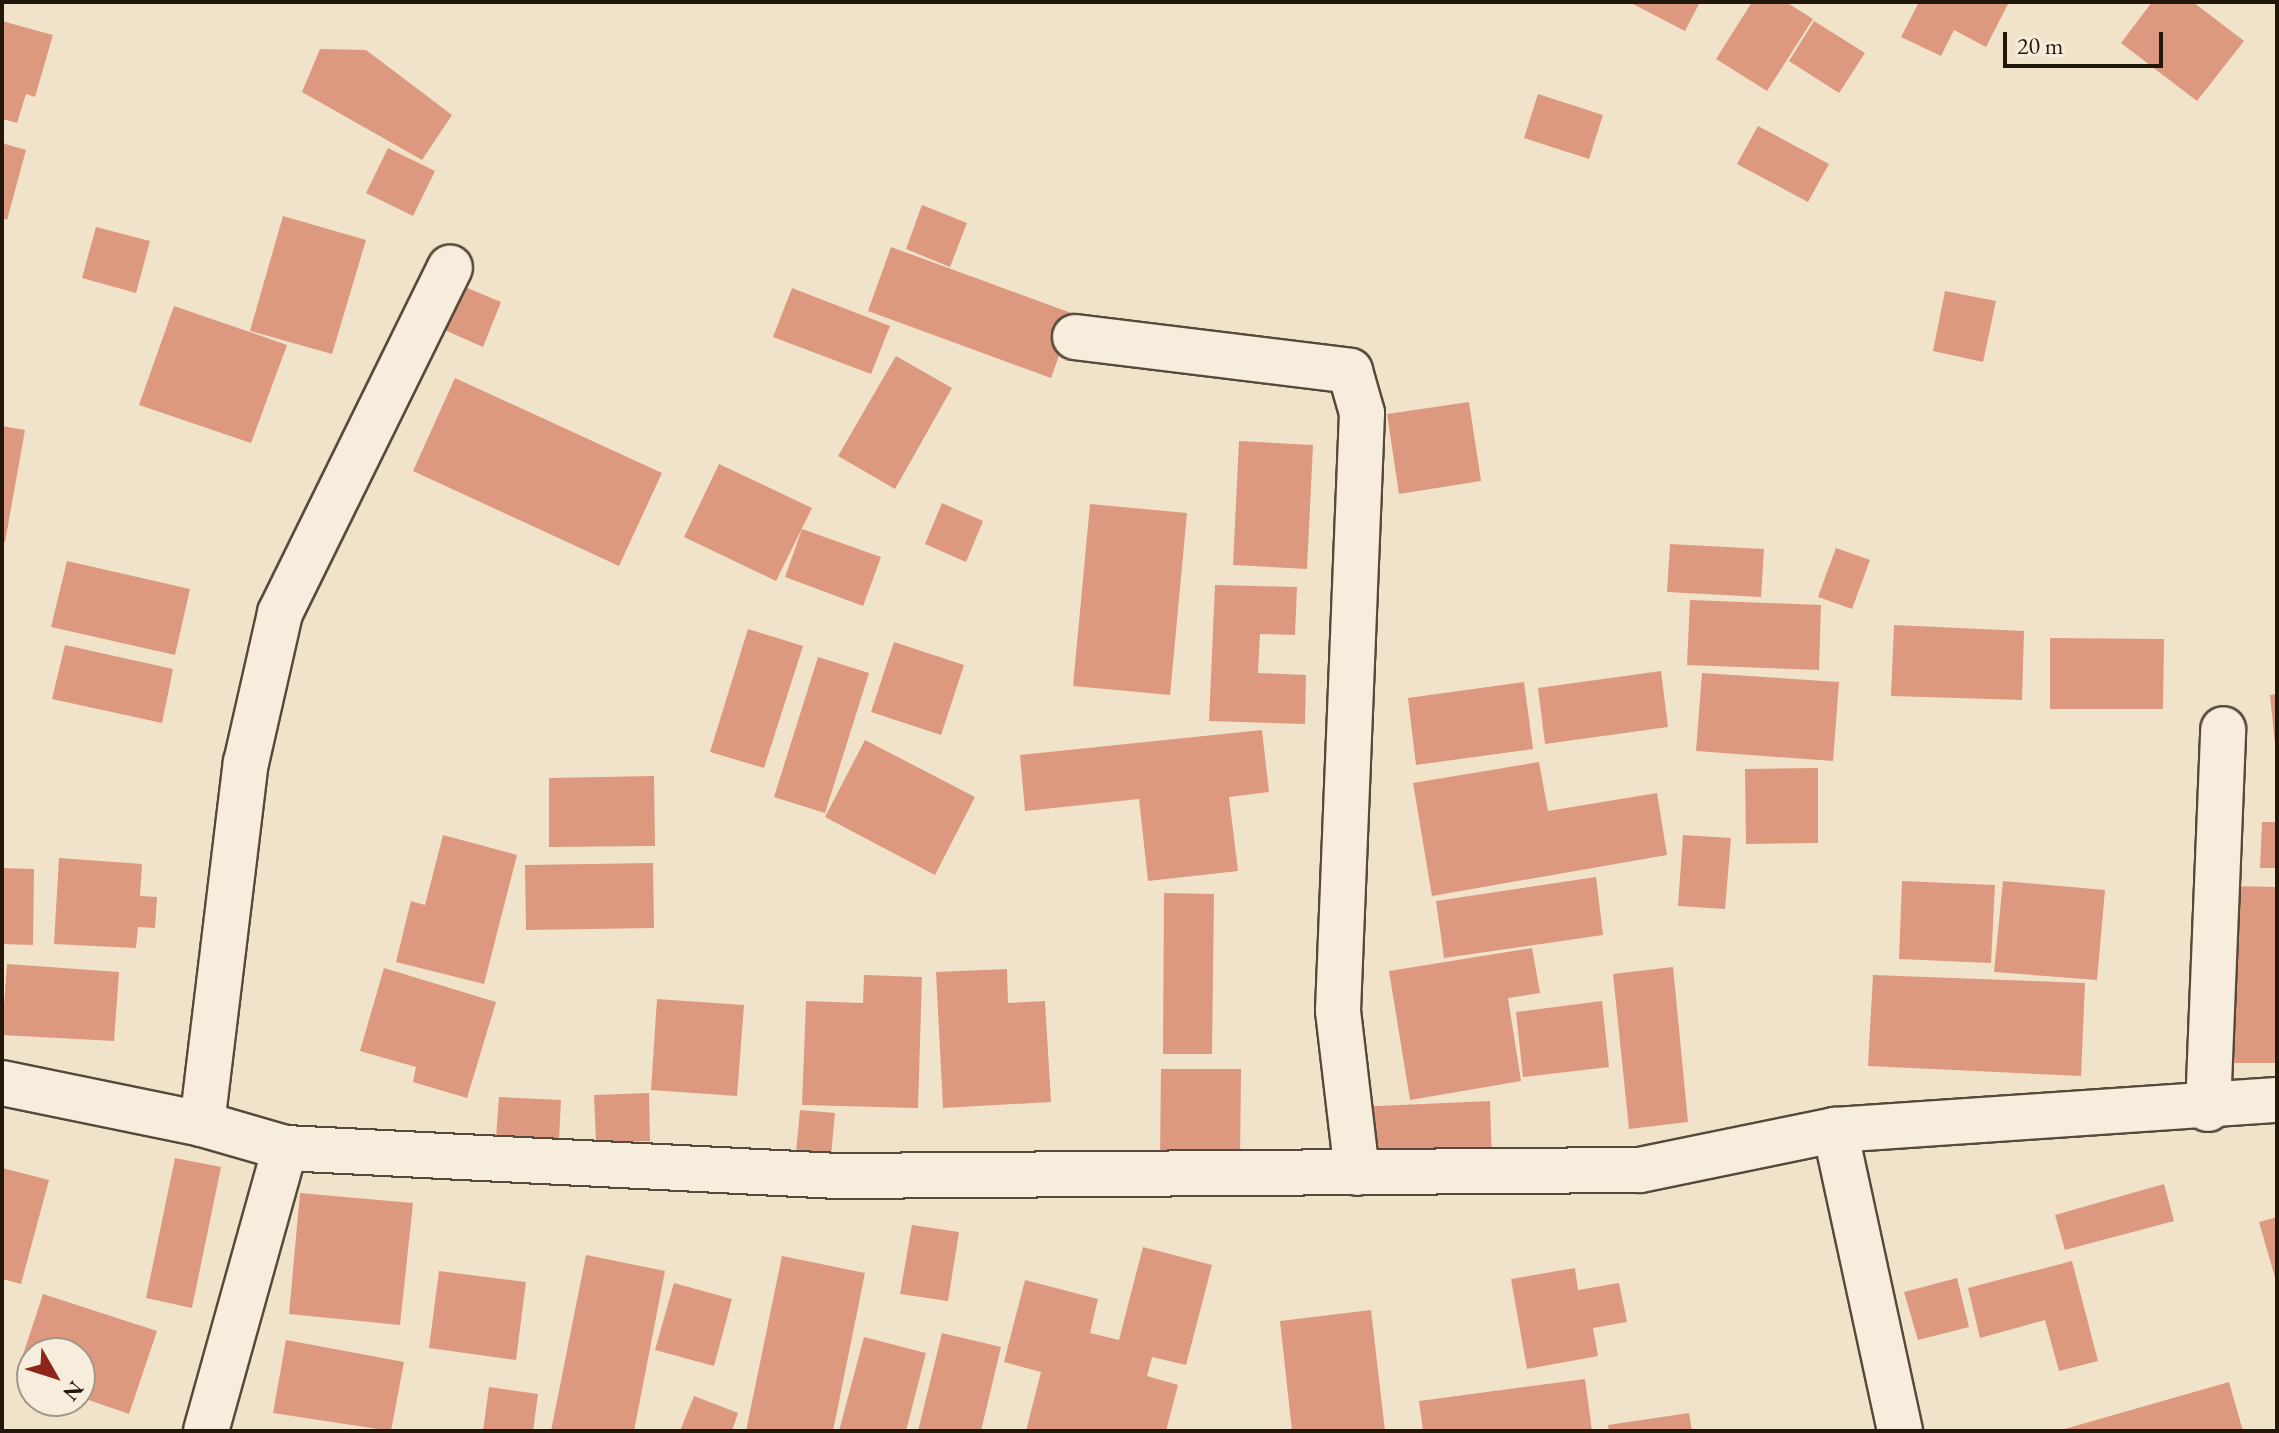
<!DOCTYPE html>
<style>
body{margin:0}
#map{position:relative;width:2279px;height:1433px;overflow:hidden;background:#f1e3ca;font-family:"EB Garamond",serif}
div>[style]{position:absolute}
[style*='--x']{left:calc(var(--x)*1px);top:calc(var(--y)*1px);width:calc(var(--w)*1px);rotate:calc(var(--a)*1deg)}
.building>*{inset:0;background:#dd9980}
.roads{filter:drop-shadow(2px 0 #554a3b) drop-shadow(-2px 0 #554a3b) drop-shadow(0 2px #554a3b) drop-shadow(0 -2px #554a3b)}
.minor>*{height:44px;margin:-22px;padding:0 22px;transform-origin:22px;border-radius:22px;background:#f6eddd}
span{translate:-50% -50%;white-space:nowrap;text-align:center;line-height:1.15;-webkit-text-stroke:8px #f6eddd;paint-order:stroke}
.frame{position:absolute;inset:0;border:4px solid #21170b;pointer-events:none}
.north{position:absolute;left:16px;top:1337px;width:80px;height:80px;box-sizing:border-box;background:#f6eddd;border:2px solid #a19789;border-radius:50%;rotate:129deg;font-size:22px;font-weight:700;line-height:32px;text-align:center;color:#21170b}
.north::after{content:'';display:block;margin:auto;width:28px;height:36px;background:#8f2418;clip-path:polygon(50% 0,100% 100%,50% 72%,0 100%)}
.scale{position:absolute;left:2003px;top:32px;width:160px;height:36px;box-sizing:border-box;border:4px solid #21170b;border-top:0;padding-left:10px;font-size:24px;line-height:28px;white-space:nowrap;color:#21170b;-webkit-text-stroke:6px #f6eddd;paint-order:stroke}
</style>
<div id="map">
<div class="building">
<i style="clip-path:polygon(1629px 2px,1700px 2px,1685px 31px)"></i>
<i style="clip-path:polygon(1752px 2px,1786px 2px,1813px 19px,1767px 91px,1716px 59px)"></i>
<i style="clip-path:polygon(1919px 2px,2009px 2px,1986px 47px,1954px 30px,1941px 56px,1901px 37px)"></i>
<i style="clip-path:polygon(2152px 2px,2193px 2px,2244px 41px,2197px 101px,2121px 43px)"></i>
<i style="clip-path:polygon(2px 21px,53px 35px,35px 97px,26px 94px,17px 123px,2px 119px)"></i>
<i style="clip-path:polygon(1814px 21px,1865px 53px,1839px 93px,1789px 61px)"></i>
<i style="clip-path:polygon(320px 49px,366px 50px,452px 115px,422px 160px,302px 92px)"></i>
<i style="clip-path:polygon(1538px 94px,1603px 115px,1589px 159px,1524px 138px)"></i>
<i style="clip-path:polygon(1758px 126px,1829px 164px,1808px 202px,1737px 164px)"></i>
<i style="clip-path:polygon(2px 143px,26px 150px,7px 220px,2px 218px)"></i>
<i style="clip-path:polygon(388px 148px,435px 171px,413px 216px,366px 193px)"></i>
<i style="clip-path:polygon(922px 205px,967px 223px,950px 267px,906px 249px)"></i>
<i style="clip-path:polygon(283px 216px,366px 240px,332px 354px,250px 331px)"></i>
<i style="clip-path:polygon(96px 227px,150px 241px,136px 293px,82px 278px)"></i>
<i style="clip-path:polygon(891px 247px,1074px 314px,1051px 378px,868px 311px)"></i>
<i style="clip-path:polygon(458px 284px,501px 302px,483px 347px,440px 328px)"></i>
<i style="clip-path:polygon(792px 288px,890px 326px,871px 374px,773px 337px)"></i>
<i style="clip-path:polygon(1945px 291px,1996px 301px,1983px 362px,1933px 351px)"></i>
<i style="clip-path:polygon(174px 306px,287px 345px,251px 443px,139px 405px)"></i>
<i style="clip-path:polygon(896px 356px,952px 388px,895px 489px,838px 456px)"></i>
<i style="clip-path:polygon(455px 378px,662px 473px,619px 566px,413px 471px)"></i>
<i style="clip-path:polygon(1469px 402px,1481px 481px,1399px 494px,1387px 414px)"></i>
<i style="clip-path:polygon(2px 426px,25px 430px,5px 542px,2px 542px)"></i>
<i style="clip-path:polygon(1239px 441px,1313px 445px,1307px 569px,1233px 565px)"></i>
<i style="clip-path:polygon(719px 464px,812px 508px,776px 581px,684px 537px)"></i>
<i style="clip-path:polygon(942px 503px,983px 521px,966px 562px,925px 544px)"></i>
<i style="clip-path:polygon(1090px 504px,1187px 513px,1170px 695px,1073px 686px)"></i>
<i style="clip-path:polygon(802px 529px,881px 557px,863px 606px,785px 577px)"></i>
<i style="clip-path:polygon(1670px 544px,1764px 549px,1761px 597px,1667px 592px)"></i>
<i style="clip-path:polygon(1836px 548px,1870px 560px,1852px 609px,1818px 597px)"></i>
<i style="clip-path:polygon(67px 561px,190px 589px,175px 655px,51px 627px)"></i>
<i style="clip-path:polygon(1215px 585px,1297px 587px,1295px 635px,1260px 634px,1258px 673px,1306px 675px,1305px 724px,1209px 721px)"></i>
<i style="clip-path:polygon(1690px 600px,1821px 605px,1819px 670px,1687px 665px)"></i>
<i style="clip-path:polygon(1894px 625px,2024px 631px,2022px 700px,1891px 696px)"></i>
<i style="clip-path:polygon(748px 629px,803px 646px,764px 768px,710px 752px)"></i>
<i style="clip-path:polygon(2050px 638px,2164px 639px,2163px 709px,2050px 709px)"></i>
<i style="clip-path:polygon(894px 642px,964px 665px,941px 735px,871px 712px)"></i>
<i style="clip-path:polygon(65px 645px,173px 669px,162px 723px,52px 699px)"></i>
<i style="clip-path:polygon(818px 657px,869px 673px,825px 813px,774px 797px)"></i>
<i style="clip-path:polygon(1661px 671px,1668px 727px,1545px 744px,1538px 688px)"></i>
<i style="clip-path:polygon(1702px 673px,1839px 682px,1833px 761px,1696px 751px)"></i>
<i style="clip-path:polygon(1524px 682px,1533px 749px,1416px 765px,1408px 698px)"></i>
<i style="clip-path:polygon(2277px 694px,2277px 744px,2275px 744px,2270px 695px)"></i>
<i style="clip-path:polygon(1262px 730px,1269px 792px,1229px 797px,1238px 871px,1148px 881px,1139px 799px,1025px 811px,1020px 755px)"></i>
<i style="clip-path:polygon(865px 740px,975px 797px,935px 875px,825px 817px)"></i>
<i style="clip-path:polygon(1539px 762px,1548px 811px,1657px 793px,1667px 855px,1432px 896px,1413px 783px)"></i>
<i style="clip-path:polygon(1818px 768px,1818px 843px,1746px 844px,1745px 769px)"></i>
<i style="clip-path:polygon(654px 776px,655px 846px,549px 847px,549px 778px)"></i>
<i style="clip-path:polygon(2262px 822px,2277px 822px,2277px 868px,2260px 868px)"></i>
<i style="clip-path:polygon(443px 835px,517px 855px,484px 984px,396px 962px,411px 901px,425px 905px)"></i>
<i style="clip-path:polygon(1683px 835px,1731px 838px,1725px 909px,1678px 906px)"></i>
<i style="clip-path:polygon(59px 858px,142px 864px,140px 896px,157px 897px,155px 928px,138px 927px,136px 948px,54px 944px)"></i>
<i style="clip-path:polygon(653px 863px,654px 928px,526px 930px,525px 865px)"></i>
<i style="clip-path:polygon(2px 868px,34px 869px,33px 945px,2px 944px)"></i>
<i style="clip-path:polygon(1596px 877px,1603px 935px,1444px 958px,1436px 901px)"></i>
<i style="clip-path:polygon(1902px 881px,1995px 885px,1991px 963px,1899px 959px)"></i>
<i style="clip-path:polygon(2003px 881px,2105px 890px,2097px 980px,1994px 972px)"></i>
<i style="clip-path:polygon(2234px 886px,2277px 887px,2277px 1063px,2232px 1063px)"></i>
<i style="clip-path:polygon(1164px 893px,1214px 894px,1212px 1054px,1163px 1054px)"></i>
<i style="clip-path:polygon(1532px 948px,1540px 993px,1508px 998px,1521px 1081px,1410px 1100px,1389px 971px)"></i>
<i style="clip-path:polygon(7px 964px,119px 972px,114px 1041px,2px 1035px)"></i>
<i style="clip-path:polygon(1673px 967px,1688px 1122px,1629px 1129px,1613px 974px)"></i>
<i style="clip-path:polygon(384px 968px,496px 1002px,467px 1098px,413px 1082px,416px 1067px,360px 1051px)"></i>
<i style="clip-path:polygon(1007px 969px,1008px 1003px,1045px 1001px,1051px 1102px,943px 1108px,936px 972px)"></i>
<i style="clip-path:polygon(864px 975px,922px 977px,918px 1108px,802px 1105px,806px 1001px,863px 1003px)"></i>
<i style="clip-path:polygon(1873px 975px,2085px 983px,2081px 1076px,1868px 1066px)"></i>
<i style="clip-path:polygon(657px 999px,744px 1005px,737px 1096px,651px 1090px)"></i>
<i style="clip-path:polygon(1602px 1001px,1609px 1067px,1523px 1077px,1516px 1012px)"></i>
<i style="clip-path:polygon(1161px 1069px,1241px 1069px,1240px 1161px,1160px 1159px)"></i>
<i style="clip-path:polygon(649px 1093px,650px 1141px,596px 1143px,594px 1095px)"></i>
<i style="clip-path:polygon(499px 1097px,561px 1100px,559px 1140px,496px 1137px)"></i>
<i style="clip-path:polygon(1490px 1101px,1492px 1163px,1359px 1170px,1356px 1107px)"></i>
<i style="clip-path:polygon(800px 1110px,835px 1113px,831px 1156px,796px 1153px)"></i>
<i style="clip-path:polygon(175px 1158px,221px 1167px,192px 1308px,146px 1298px)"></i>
<i style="clip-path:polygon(2px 1168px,49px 1180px,21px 1284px,2px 1279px)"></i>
<i style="clip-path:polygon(2164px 1184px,2174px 1221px,2065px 1250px,2055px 1215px)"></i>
<i style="clip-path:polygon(300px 1193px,413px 1203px,400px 1325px,289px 1314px)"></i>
<i style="clip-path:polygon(2277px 1217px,2277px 1281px,2276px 1281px,2259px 1222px)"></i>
<i style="clip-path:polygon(912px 1225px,959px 1232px,948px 1301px,900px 1294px)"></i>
<i style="clip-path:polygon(1143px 1247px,1212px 1265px,1186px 1365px,1152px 1357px,1147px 1376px,1178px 1385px,1166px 1431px,1026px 1431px,1041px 1372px,1004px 1362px,1025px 1280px,1098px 1299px,1090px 1333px,1119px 1340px)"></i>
<i style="clip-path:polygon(586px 1255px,665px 1271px,634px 1431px,551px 1431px)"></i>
<i style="clip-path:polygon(782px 1256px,865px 1273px,833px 1431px,746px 1431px)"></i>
<i style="clip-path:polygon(2072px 1261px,2098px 1361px,2059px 1371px,2045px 1320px,1980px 1338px,1968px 1288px)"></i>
<i style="clip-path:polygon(1575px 1268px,1578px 1290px,1619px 1283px,1627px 1322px,1593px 1328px,1598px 1356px,1527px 1369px,1511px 1279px)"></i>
<i style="clip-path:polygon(439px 1271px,526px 1282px,516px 1360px,429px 1348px)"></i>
<i style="clip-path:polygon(1957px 1278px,1969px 1327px,1918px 1340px,1904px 1292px)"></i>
<i style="clip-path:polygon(674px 1283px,732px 1299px,714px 1366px,655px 1350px)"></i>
<i style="clip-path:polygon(43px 1294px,157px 1331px,129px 1414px,80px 1397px,80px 1353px,32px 1353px,32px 1381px,16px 1376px)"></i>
<i style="clip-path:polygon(1371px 1310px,1385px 1431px,1292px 1431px,1280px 1321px)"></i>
<i style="clip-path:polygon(942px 1333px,1001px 1347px,981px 1431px,918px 1431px)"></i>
<i style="clip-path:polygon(864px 1337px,926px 1353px,906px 1431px,839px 1431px)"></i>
<i style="clip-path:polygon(286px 1340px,404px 1362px,391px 1431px,273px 1413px)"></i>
<i style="clip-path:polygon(1585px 1379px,1592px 1431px,1423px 1431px,1419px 1401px)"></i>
<i style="clip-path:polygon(2229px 1382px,2243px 1431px,2061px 1431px,2061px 1430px)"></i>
<i style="clip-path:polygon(489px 1387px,538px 1394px,533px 1431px,483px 1431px)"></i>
<i style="clip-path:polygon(694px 1396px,738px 1413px,732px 1431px,680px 1431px)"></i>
<i style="clip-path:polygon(1689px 1413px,1692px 1431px,1609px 1431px,1608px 1425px)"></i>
</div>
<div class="roads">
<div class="minor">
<i style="--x:1075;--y:337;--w:277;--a:7"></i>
<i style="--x:1350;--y:371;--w:44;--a:74.1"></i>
<i style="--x:1362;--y:413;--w:598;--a:92.3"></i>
<i style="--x:1338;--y:1011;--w:163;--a:83.3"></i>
<i style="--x:2;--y:1083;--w:204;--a:11.6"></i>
<i style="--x:202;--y:1124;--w:86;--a:16.1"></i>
<i style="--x:285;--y:1148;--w:553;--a:2.9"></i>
<i style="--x:837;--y:1176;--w:803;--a:-0.43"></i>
<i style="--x:1640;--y:1170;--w:199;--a:-11.6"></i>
<i style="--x:1835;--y:1130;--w:443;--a:-3.9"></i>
<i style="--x:2208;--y:1109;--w:380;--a:-87.7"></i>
<i style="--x:202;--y:1124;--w:364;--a:-83.1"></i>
<i style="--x:246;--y:763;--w:154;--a:-77.2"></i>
<i style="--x:280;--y:613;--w:385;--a:-63.8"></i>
<i style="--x:1835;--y:1130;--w:308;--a:77.8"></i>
<i style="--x:206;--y:1431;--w:294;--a:-74.4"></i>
</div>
</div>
<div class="frame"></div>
<div class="north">N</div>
<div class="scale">20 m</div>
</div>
